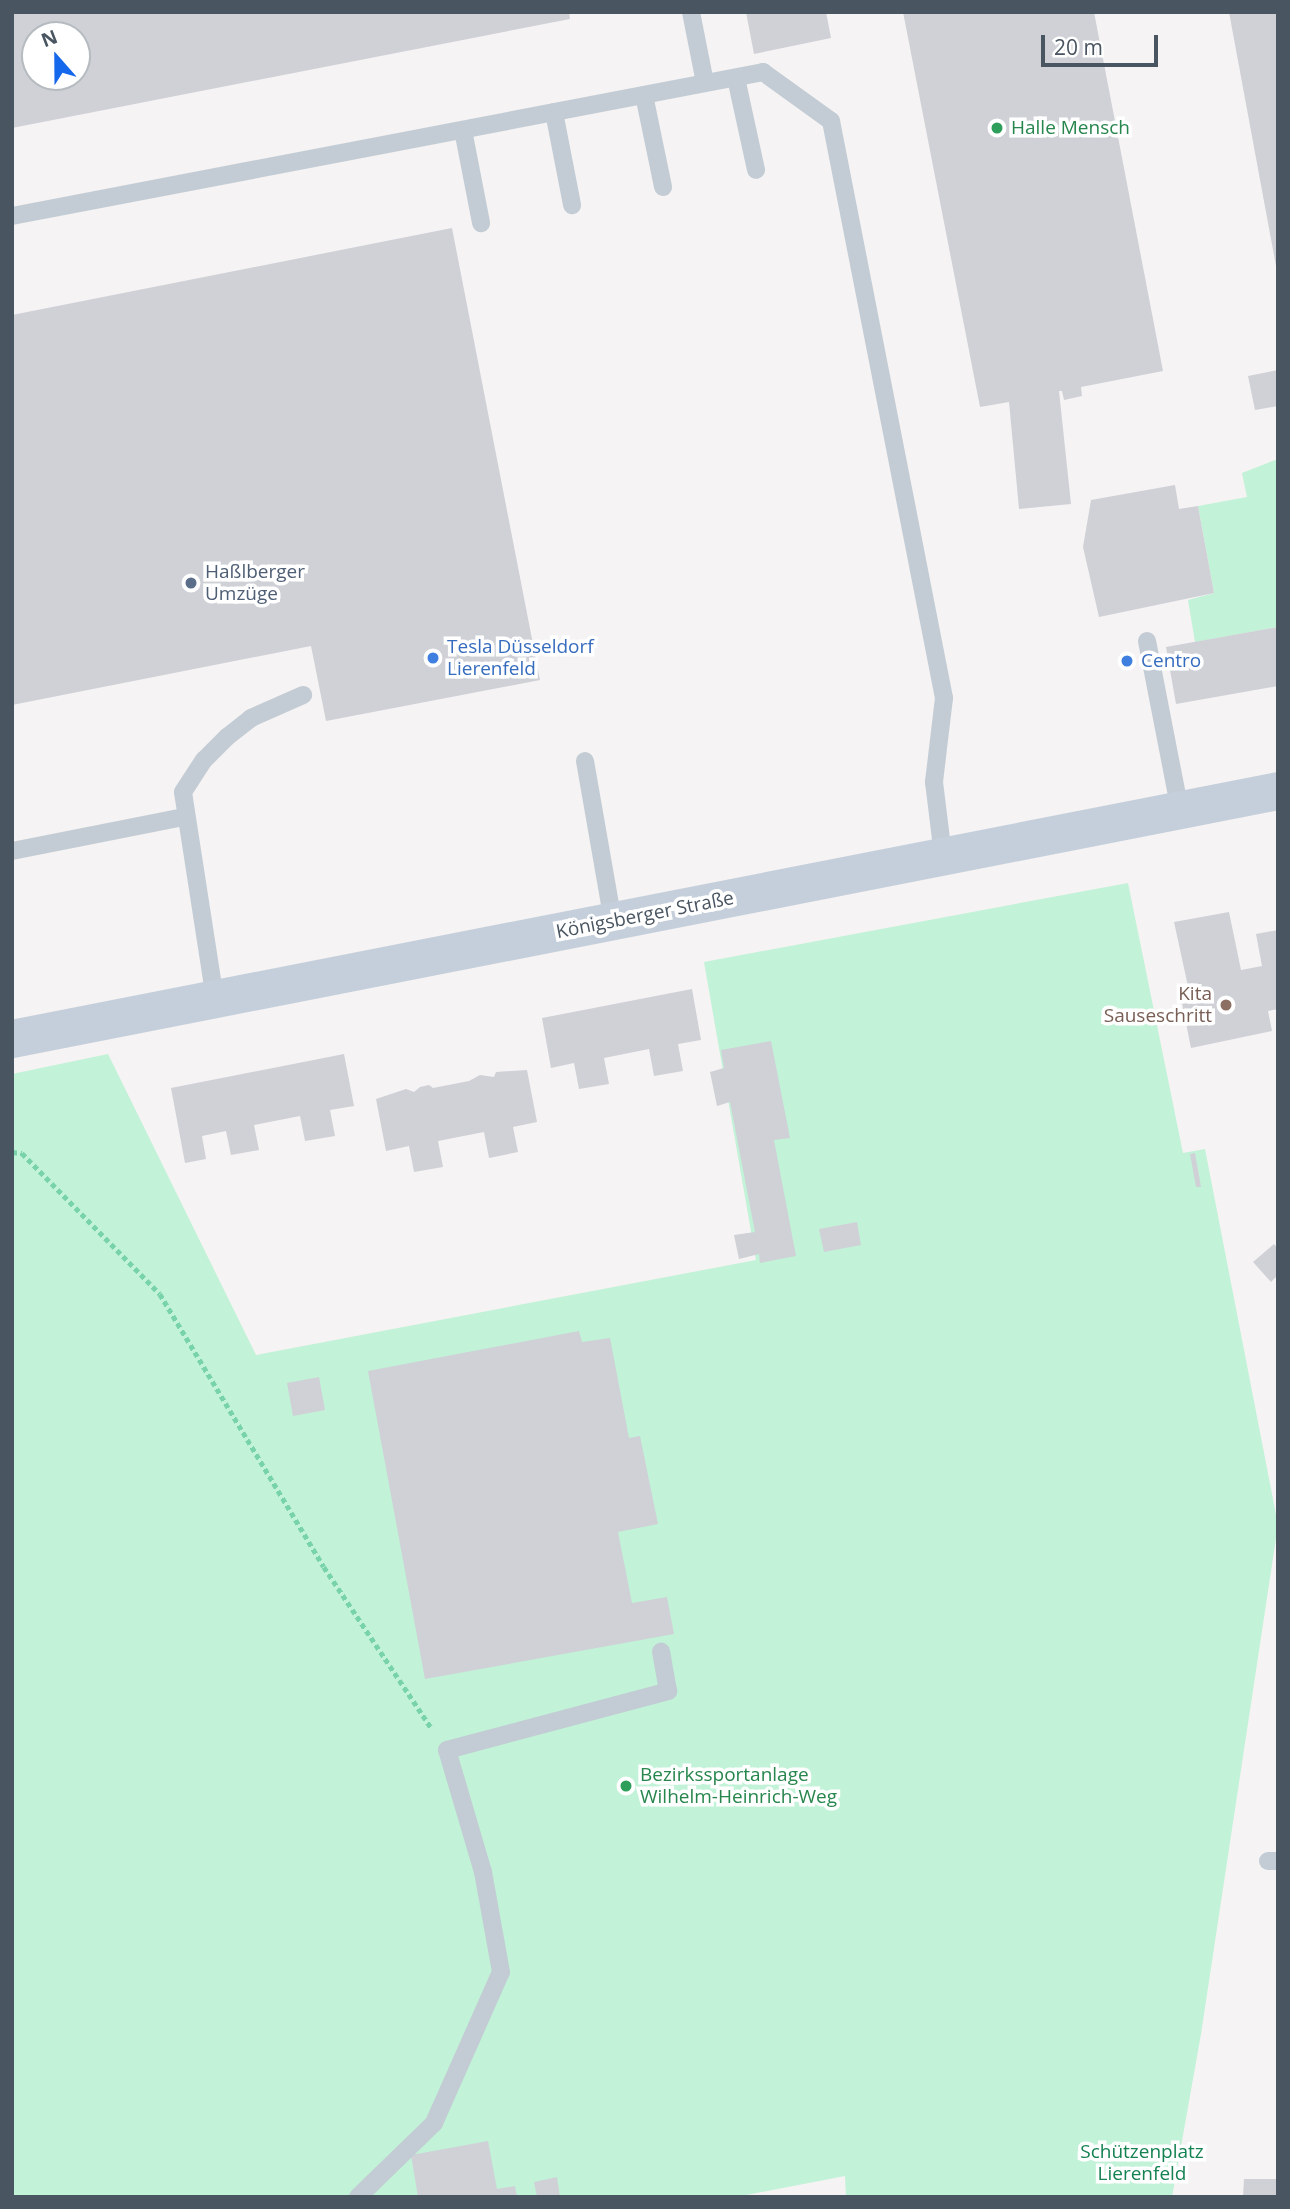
<!DOCTYPE html>
<meta charset="utf-8">
<style>
body{margin:0}
#map{position:relative;width:1290px;height:2209px;overflow:hidden;background:#f5f3f3;font-family:"Open Sans",sans-serif}
div>[style]{position:absolute}
[style*='--x']{left:calc(var(--x)*1px);top:calc(var(--y)*1px);width:calc(var(--w)*1px);rotate:calc(var(--a)*1deg)}
.green>*{inset:0;background:#c2f2d7}
.building>*{inset:0;background:#cfd1d7}
.path>*{height:4.5px;margin-top:-2.25px;transform-origin:0;background:repeating-linear-gradient(90deg,#78d2aa 0 5px,transparent 0 8.5px)}
.lane>*{height:18px;margin:-9px;padding:0 9px;transform-origin:9px;border-radius:9px;background:#c3ccd4}
.secondary>*{height:38px;margin:-19px;padding:0 19px;transform-origin:19px;border-radius:19px;background:#c5cfdb}
.dots>*{width:19px;height:19px;translate:-50% -50%;box-sizing:border-box;border:4px solid #fff;border-radius:50%}
span{translate:-50% -50%;white-space:nowrap;text-align:center;line-height:1.15;-webkit-text-stroke:7px #fff;paint-order:stroke}
.leisure-label{font-size:19px;color:#27864d}
.left{translate:0 -50%;text-align:left}
.service-label{font-size:19px;color:#4e5e75}
.shop-label{font-size:19px;color:#366cbe}
.street-label{font-size:19px;color:#495561}
.education-label{font-size:19px;color:#785e54}
.right{translate:-100% -50%;text-align:right}
.park-label{font-size:19px;color:#158252}
.frame{position:absolute;inset:0;border:14px solid #495561;pointer-events:none}
.north{position:absolute;left:21px;top:21px;width:70px;height:70px;box-sizing:border-box;background:#fff;border:2px solid #b6bbc0;border-radius:50%;rotate:339deg;font-size:19px;font-weight:700;line-height:28px;text-align:center;color:#495561}
.north::after{content:'';display:block;margin:auto;width:24px;height:32px;background:#1567ec;clip-path:polygon(50% 0,100% 100%,50% 72%,0 100%)}
.scale{position:absolute;left:1041px;top:35px;width:117px;height:32px;box-sizing:border-box;border:4px solid #495561;border-top:0;padding-left:9px;font-size:21px;line-height:24px;white-space:nowrap;color:#495561;-webkit-text-stroke:5px #fff;paint-order:stroke}
</style>
<div id="map">
<div class="green">
<i style="clip-path:polygon(1278px 459px,1278px 627px,1195px 642px,1188px 600px,1214px 593px,1198px 506px,1247px 497px,1242px 473px)"></i>
<i style="clip-path:polygon(1128px 883px,1183px 1153px,1205px 1149px,1278px 1525px,1201px 2034px,1172px 2197px,846px 2197px,845px 2176px,736px 2197px,12px 2197px,12px 1074px,108px 1054px,256px 1355px,756px 1260px,704px 962px)"></i>
</div>
<div class="building">
<i style="clip-path:polygon(evenodd,12px 12px,569px 12px,570px 19px,12px 128px,12px 12px,35px 35px,77px 35px,77px 77px,35px 77px,35px 35px)"></i>
<i style="clip-path:polygon(746px 12px,826px 12px,831px 38px,754px 54px)"></i>
<i style="clip-path:polygon(903px 12px,1094px 12px,1163px 371px,1081px 387px,1082px 396px,1064px 400px,1062px 391px,1059px 391px,1071px 504px,1019px 509px,1009px 402px,980px 407px)"></i>
<i style="clip-path:polygon(1229px 12px,1278px 12px,1278px 266px,1276px 266px)"></i>
<i style="clip-path:polygon(452px 228px,540px 680px,326px 721px,311px 646px,12px 705px,12px 315px)"></i>
<i style="clip-path:polygon(1278px 370px,1278px 406px,1255px 410px,1248px 376px)"></i>
<i style="clip-path:polygon(1175px 485px,1179px 509px,1198px 506px,1214px 593px,1099px 617px,1083px 547px,1091px 500px)"></i>
<i style="clip-path:polygon(1278px 627px,1278px 686px,1176px 704px,1166px 647px)"></i>
<i style="clip-path:polygon(1229px 912px,1241px 970px,1262px 966px,1256px 934px,1278px 930px,1278px 1009px,1268px 1011px,1272px 1031px,1191px 1048px,1180px 993px,1189px 991px,1174px 922px)"></i>
<i style="clip-path:polygon(692px 989px,701px 1040px,678px 1044px,683px 1071px,654px 1076px,649px 1049px,604px 1058px,609px 1084px,579px 1089px,574px 1063px,551px 1068px,542px 1018px)"></i>
<i style="clip-path:polygon(771px 1041px,790px 1138px,774px 1140px,796px 1256px,760px 1263px,759px 1254px,739px 1259px,734px 1235px,755px 1232px,730px 1102px,717px 1106px,710px 1072px,724px 1068px,721px 1050px)"></i>
<i style="clip-path:polygon(344px 1054px,354px 1106px,330px 1110px,335px 1136px,305px 1141px,300px 1116px,254px 1125px,259px 1150px,231px 1155px,226px 1131px,202px 1136px,206px 1159px,185px 1163px,171px 1088px)"></i>
<i style="clip-path:polygon(527px 1070px,537px 1122px,513px 1127px,518px 1152px,489px 1158px,484px 1132px,438px 1141px,443px 1167px,414px 1172px,409px 1146px,386px 1151px,376px 1099px,406px 1089px,414px 1092px,420px 1087px,429px 1085px,433px 1088px,469px 1081px,480px 1075px,494px 1077px,496px 1072px)"></i>
<i style="clip-path:polygon(1195px 1153px,1201px 1187px,1196px 1187px,1190px 1154px)"></i>
<i style="clip-path:polygon(857px 1222px,861px 1245px,824px 1252px,819px 1229px)"></i>
<i style="clip-path:polygon(1274px 1244px,1278px 1249px,1278px 1275px,1271px 1282px,1253px 1262px)"></i>
<i style="clip-path:polygon(579px 1331px,582px 1342px,610px 1338px,629px 1438px,640px 1436px,658px 1524px,618px 1532px,632px 1603px,667px 1597px,674px 1634px,425px 1679px,368px 1371px)"></i>
<i style="clip-path:polygon(319px 1377px,325px 1410px,293px 1416px,287px 1383px)"></i>
<i style="clip-path:polygon(488px 2141px,497px 2189px,515px 2186px,517px 2197px,418px 2197px,411px 2155px)"></i>
<i style="clip-path:polygon(557px 2177px,560px 2197px,537px 2197px,534px 2182px)"></i>
<i style="clip-path:polygon(1244px 2179px,1278px 2179px,1278px 2197px,1243px 2197px)"></i>
</div>
<div class="path">
<i style="--x:12;--y:1152;--w:10;--a:6"></i>
<i style="--x:22;--y:1153;--w:197;--a:45.6"></i>
<i style="--x:160;--y:1294;--w:318;--a:59"></i>
<i style="--x:324;--y:1567;--w:195;--a:56.3"></i>
</div>
<div class="lane">
<i style="--x:691;--y:12;--w:72;--a:78.8"></i>
<i style="--x:736;--y:78;--w:94;--a:77.7"></i>
<i style="--x:644;--y:95;--w:94;--a:78.3"></i>
<i style="--x:554;--y:112;--w:95;--a:79"></i>
<i style="--x:463;--y:130;--w:95;--a:79"></i>
<i style="--x:12;--y:216;--w:765;--a:-10.85"></i>
<i style="--x:763;--y:72;--w:84;--a:35.8"></i>
<i style="--x:831;--y:121;--w:588;--a:78.92"></i>
<i style="--x:944;--y:698;--w:85;--a:96.8"></i>
<i style="--x:934;--y:782;--w:74;--a:83"></i>
<i style="--x:1147;--y:641;--w:172;--a:79"></i>
<i style="--x:585;--y:761;--w:162;--a:80.1"></i>
<i style="--x:12;--y:851;--w:175;--a:-11.2"></i>
<i style="--x:215;--y:999;--w:209;--a:-98.8"></i>
<i style="--x:183;--y:792;--w:38;--a:-57"></i>
<i style="--x:204;--y:760;--w:33;--a:-45"></i>
<i style="--x:227;--y:737;--w:31;--a:-38"></i>
<i style="--x:251;--y:718;--w:57;--a:-23.9"></i>
<i style="--x:1268;--y:1861;--w:10;--a:0"></i>
<i style="--x:358;--y:2197;--w:106;--a:-44.2"></i>
<i style="--x:434;--y:2123;--w:165;--a:-66.1"></i>
<i style="--x:501;--y:1972;--w:102;--a:-100.2"></i>
<i style="--x:483;--y:1872;--w:127;--a:-106.4"></i>
<i style="--x:447;--y:1750;--w:229;--a:-14.9"></i>
<i style="--x:668;--y:1691;--w:40;--a:-100"></i>
</div>
<div class="secondary">
<i style="--x:12;--y:1039;--w:1290;--a:-11.08"></i>
</div>
<div class="dots">
<i style="left:997px;top:128px;background:#2e9e5b"></i>
<i style="left:191px;top:583px;background:#5c6f8a"></i>
<i style="left:433px;top:658px;background:#3f7fe0"></i>
<i style="left:1127px;top:661px;background:#3f7fe0"></i>
<i style="left:1226px;top:1005px;background:#8d6e63"></i>
<i style="left:626px;top:1786px;background:#2e9e5b"></i>
</div>
<div class="leisure-label">
<span class="left" style="left:1011px;top:128px">Halle Mensch</span>
<span class="left" style="left:640px;top:1786px">Bezirkssportanlage<br>Wilhelm-Heinrich-Weg</span>
</div>
<div class="service-label">
<span class="left" style="left:205px;top:583px">Haßlberger<br>Umzüge</span>
</div>
<div class="shop-label">
<span class="left" style="left:447px;top:658px">Tesla Düsseldorf<br>Lierenfeld</span>
<span class="left" style="left:1141px;top:661px">Centro</span>
</div>
<div class="street-label">
<span style="left:645px;top:915px;rotate:-11deg">Königsberger Straße</span>
</div>
<div class="education-label">
<span class="right" style="left:1212px;top:1005px">Kita<br>Sauseschritt</span>
</div>
<div class="park-label">
<span style="left:1142px;top:2163px">Schützenplatz<br>Lierenfeld</span>
</div>
<div class="frame"></div>
<div class="north">N</div>
<div class="scale">20 m</div>
</div>
